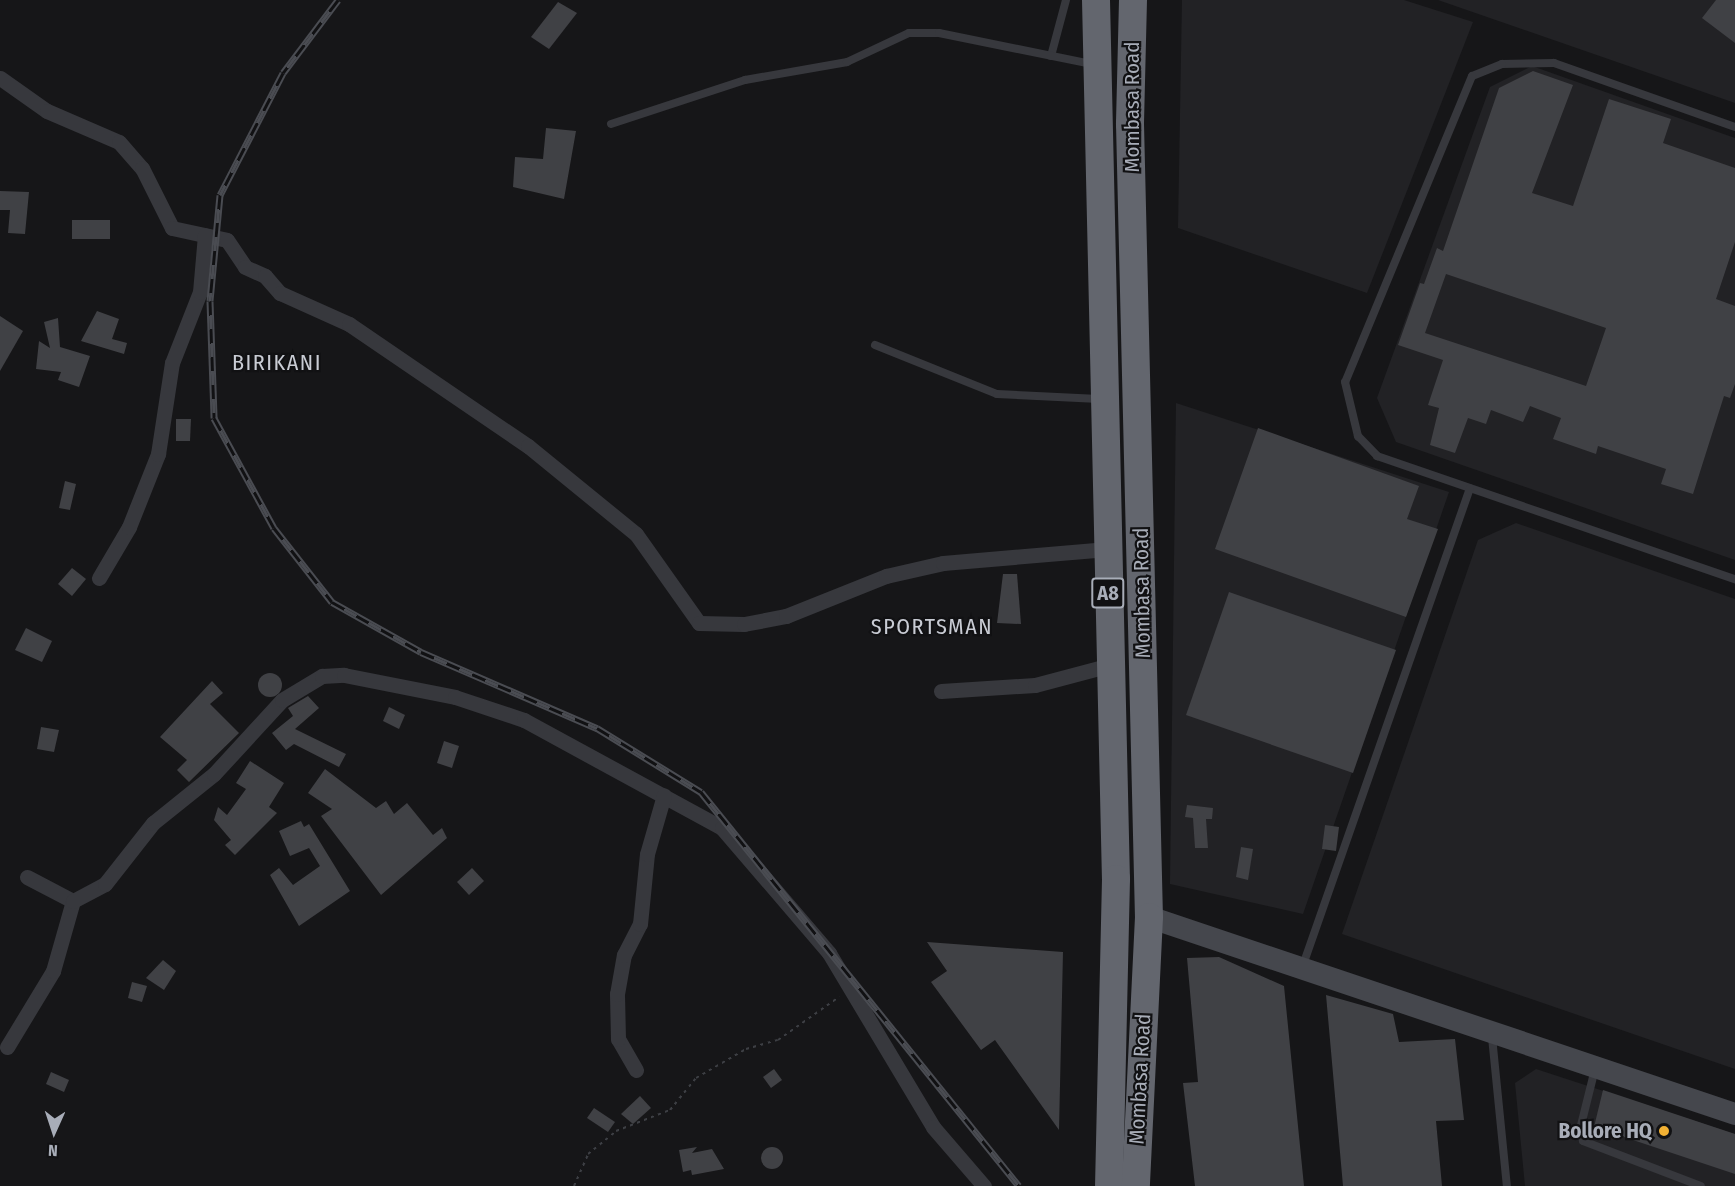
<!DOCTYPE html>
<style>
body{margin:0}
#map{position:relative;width:1735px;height:1186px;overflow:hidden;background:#161618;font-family:"Fira Sans Condensed",sans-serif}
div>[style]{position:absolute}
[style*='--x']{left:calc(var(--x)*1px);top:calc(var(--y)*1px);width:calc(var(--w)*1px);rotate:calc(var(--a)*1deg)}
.built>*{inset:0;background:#222225}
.building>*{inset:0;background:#404145}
.round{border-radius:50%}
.path>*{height:2px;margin-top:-1px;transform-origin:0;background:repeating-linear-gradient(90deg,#3d3f44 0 3px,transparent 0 7.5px)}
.lane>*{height:8px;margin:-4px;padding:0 4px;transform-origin:4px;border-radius:4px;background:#37383d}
.street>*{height:15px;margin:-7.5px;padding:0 7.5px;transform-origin:7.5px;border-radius:7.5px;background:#37383d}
.secondary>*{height:22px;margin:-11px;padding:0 11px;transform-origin:11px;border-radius:11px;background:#45474d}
.highway>*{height:28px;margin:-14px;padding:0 14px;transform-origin:14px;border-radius:14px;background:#63666e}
.rail>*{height:7px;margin-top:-3.5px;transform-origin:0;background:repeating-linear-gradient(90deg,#111113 0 14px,#4a4c52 0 28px);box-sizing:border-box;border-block:2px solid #4a4c52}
.dots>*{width:16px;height:16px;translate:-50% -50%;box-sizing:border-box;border:3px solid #111113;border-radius:50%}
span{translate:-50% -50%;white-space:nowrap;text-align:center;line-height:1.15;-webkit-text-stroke:4.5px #111113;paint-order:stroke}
.shield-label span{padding:2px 4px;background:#111113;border:2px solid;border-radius:4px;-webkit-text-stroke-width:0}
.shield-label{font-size:20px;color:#a8adb8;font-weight:700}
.street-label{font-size:21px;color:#a8adb8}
.poi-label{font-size:21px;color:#a8adb8;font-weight:700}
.right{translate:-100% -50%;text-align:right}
.neighbourhood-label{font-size:22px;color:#c9ccd4;letter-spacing:1.5px}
.north{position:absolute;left:24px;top:1102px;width:60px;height:60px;-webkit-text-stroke:4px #111113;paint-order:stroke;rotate:183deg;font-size:16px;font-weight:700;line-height:24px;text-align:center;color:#a8adb8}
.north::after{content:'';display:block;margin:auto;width:21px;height:27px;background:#a8adb8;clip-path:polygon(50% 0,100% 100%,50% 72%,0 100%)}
</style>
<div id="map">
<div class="built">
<i style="clip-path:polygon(1182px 0,1404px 0,1473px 22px,1367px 293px,1178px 228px)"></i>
<i style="clip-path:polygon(1438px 0,1735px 0,1735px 103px)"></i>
<i style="clip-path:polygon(1532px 66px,1735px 138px,1735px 560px,1396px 442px,1377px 398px,1490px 87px)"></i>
<i style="clip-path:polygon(1176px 403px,1449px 492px,1303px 914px,1170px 884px)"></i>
<i style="clip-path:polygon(1516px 523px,1735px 599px,1735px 1069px,1342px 934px,1478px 540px)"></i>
<i style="clip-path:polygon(1536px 1069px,1735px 1134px,1735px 1186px,1525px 1186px,1515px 1083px)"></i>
</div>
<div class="building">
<i style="clip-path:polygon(1716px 0,1735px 0,1735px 43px,1702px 18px)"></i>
<i style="clip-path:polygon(558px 2px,577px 13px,549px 49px,531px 37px)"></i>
<i style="clip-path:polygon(evenodd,1533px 71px,1573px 85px,1532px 193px,1573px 206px,1609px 99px,1671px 119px,1663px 143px,1735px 168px,1735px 242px,1716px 299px,1735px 306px,1735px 384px,1730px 398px,1724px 396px,1693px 494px,1661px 484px,1666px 469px,1598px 446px,1596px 454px,1553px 439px,1561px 418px,1530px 406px,1523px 422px,1491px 410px,1486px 424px,1468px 418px,1455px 453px,1430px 445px,1439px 408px,1428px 405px,1443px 360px,1398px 345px,1420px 283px,1424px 284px,1437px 248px,1443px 251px,1499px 88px,1533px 71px,1446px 274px,1606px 328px,1586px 386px,1425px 333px,1446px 274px)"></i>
<i style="clip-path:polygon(546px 128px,576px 131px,564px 199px,513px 187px,515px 157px,543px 159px)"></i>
<i style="clip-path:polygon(0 191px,29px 192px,25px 234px,8px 233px,10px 210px,0 210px)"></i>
<i style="clip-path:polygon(72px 220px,110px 220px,110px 239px,72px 239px)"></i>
<i style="clip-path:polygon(97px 311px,119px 319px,112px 339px,127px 343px,124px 354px,81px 341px)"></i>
<i style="clip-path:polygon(0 316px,23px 331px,0 371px)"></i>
<i style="clip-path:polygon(58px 318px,60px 347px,90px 356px,79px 387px,58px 380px,61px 372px,36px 369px,39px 341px,50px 348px,44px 322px)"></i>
<i style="clip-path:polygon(176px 419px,191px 419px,190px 441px,176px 441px)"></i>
<i style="clip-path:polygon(1258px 428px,1419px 486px,1407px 519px,1438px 529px,1406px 617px,1215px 549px)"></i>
<i style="clip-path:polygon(65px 481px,76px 484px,70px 510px,59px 508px)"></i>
<i style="clip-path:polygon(72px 568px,86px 579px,72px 596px,58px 584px)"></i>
<i style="clip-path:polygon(1003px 574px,1017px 574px,1021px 624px,997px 623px)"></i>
<i style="clip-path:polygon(1229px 592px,1396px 650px,1353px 773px,1186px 715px)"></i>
<i style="clip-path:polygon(26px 628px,52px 641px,42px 662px,15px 650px)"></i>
<i class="round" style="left:258px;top:673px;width:24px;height:24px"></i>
<i style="clip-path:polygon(212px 681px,223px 693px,210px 704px,239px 733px,189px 782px,177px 770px,187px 760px,160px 737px)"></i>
<i style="clip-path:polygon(308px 696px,319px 708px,295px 729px,346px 754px,339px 767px,294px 744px,286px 750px,272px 733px,293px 716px,288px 708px)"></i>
<i style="clip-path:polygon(389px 707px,405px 715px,399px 729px,383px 721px)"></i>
<i style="clip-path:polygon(41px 727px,59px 730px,54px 752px,37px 749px)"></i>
<i style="clip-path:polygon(444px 741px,459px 746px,452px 768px,437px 763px)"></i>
<i style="clip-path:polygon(250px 761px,284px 783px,269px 807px,277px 813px,235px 855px,225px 845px,231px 840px,214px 820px,218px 807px,227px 815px,246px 789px,236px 783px)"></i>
<i style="clip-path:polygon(325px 769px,376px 808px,386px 801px,394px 814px,407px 803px,433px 835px,442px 828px,447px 838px,381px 895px,321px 816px,332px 809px,308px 793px)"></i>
<i style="clip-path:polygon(1187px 805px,1213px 808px,1212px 819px,1206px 819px,1208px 848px,1195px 848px,1193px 818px,1185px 817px)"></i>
<i style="clip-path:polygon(301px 821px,304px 827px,309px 824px,350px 891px,299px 926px,270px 875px,279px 868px,293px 885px,320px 866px,309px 848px,290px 856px,279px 831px)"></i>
<i style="clip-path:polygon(1325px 825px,1339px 827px,1336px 851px,1322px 849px)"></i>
<i style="clip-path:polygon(1241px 847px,1253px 849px,1248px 880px,1236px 877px)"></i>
<i style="clip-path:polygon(472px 868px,484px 881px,469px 895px,457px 882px)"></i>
<i style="clip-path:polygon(927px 942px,1063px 952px,1059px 1130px,995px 1040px,981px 1050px,931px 982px,947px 971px)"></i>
<i style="clip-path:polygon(1219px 957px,1284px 986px,1304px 1186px,1195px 1186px,1183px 1083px,1198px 1082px,1187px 958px)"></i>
<i style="clip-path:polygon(163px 960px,176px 971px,164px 990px,146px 978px)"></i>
<i style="clip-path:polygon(132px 982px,147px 986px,142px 1002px,128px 998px)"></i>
<i style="clip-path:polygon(1326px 995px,1393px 1014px,1399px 1042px,1455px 1039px,1464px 1120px,1436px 1121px,1442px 1186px,1343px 1186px)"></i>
<i style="clip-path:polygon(774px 1069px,782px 1080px,771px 1088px,763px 1077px)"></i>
<i style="clip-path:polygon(51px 1072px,69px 1080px,64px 1092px,46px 1084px)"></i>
<i style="clip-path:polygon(1603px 1090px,1735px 1134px,1735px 1174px,1594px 1127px)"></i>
<i style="clip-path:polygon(640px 1096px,651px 1108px,633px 1124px,621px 1114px)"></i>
<i style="clip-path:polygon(594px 1108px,615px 1122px,608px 1132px,587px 1118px)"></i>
<i style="clip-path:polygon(697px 1147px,692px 1153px,712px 1149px,724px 1169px,692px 1175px,691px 1170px,683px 1172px,679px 1150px)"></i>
<i class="round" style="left:761px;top:1147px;width:22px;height:22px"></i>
</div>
<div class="path">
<i style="--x:574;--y:1186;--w:35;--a:-66"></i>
<i style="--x:588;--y:1154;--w:36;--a:-39"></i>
<i style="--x:616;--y:1131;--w:58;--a:-21.3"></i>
<i style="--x:670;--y:1110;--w:41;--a:-50.9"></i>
<i style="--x:696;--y:1078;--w:58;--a:-30.1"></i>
<i style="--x:746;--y:1049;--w:33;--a:-16"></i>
<i style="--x:778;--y:1040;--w:75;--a:-35.2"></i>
</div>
<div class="lane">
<i style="--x:1051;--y:56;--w:58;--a:-75"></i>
<i style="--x:611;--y:124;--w:141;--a:-18.2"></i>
<i style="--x:745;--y:80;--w:104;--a:-10"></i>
<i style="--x:847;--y:62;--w:68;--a:-25.1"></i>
<i style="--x:909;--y:33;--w:30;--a:0"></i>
<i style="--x:939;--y:33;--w:155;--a:11.5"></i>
<i style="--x:1735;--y:127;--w:192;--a:-160.5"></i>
<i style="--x:1554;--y:63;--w:52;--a:178.9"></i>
<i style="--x:1502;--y:64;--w:32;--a:158"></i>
<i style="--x:1472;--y:76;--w:331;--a:112.5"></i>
<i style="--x:1345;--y:382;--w:56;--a:76.5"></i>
<i style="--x:1358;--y:436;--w:28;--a:46"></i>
<i style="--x:1377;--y:456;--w:379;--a:19"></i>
<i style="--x:875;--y:345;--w:131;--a:21.9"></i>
<i style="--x:997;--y:394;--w:102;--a:2.8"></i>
<i style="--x:1303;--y:965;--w:505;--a:-70.7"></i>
<i style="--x:1492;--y:1037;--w:150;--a:84.3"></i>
<i style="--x:1595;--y:1069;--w:62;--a:104"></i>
<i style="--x:1580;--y:1129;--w:12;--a:76"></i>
<i style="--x:1583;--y:1141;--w:126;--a:20.9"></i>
</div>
<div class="street">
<i style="--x:0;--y:78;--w:57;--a:35.1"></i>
<i style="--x:47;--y:111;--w:78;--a:23.3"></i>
<i style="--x:119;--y:142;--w:35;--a:49"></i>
<i style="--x:142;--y:168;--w:67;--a:63.4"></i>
<i style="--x:172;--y:228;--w:56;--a:12.3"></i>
<i style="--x:227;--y:240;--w:32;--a:56"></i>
<i style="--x:245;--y:267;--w:22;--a:24"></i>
<i style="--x:265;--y:276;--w:23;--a:49"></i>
<i style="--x:280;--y:293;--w:76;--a:24.2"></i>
<i style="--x:349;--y:324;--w:217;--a:34.3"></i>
<i style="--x:528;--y:446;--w:139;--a:39.2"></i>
<i style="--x:636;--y:534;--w:109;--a:54.7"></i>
<i style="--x:699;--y:623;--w:45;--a:1.3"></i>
<i style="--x:744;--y:624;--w:43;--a:-10.8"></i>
<i style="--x:786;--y:616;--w:108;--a:-21.8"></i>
<i style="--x:886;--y:576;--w:58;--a:-12.8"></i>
<i style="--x:943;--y:563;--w:165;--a:-4.9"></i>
<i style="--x:99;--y:578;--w:59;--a:-59.5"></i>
<i style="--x:129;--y:527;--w:79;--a:-68.3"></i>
<i style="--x:158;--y:454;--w:92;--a:-81.3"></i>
<i style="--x:172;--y:363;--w:76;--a:-68.5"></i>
<i style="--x:200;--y:292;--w:57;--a:-85"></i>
<i style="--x:941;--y:691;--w:94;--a:-3.7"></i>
<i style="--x:1035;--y:685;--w:78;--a:-14.9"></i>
<i style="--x:27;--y:877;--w:52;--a:27.6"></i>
<i style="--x:7;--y:1047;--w:89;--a:-58.8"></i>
<i style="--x:53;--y:971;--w:73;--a:-74.1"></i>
<i style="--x:73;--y:901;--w:36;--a:-28"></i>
<i style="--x:105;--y:884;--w:78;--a:-51.8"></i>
<i style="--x:153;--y:823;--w:78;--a:-38.8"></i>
<i style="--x:214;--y:774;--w:100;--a:-47.4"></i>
<i style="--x:282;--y:700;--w:47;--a:-31"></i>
<i style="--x:322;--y:676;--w:22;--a:-3"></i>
<i style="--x:344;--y:675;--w:113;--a:11.2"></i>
<i style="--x:455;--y:697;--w:73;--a:18.4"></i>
<i style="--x:524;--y:720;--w:226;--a:28.6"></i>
<i style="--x:722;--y:828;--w:165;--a:49.4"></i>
<i style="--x:829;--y:953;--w:203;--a:59.1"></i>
<i style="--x:933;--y:1127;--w:78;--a:49.2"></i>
<i style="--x:636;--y:1070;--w:36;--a:-120"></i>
<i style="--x:618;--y:1039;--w:45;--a:-91.3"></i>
<i style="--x:617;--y:994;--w:40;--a:-80"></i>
<i style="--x:624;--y:955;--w:35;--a:-63"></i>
<i style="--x:640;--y:924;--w:70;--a:-84.3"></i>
<i style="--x:647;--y:854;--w:61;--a:-73.9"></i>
</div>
<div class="secondary">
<i style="--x:1149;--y:917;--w:618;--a:18.58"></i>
</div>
<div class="highway">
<i style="--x:1096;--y:0;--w:879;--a:88.7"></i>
<i style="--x:1116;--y:879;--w:307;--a:91.3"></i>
<i style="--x:1133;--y:0;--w:124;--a:91.4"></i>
<i style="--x:1130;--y:124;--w:793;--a:88.63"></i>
<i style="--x:1149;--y:917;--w:269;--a:92.8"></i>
</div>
<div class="rail">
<i style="--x:338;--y:0;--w:91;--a:127"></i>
<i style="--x:283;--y:73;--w:137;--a:117.3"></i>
<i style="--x:220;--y:195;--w:106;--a:95.4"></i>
<i style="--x:210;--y:301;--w:117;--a:88"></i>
<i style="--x:214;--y:418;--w:125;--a:61.4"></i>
<i style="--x:274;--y:528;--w:94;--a:51.9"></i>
<i style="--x:332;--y:602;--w:102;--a:29.3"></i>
<i style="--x:421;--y:652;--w:192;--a:23.4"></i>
<i style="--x:597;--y:728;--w:122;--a:31.6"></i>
<i style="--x:701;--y:792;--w:506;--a:51.09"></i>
</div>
<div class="dots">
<i style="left:1664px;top:1131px;background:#f2b134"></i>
</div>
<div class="shield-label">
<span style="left:1108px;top:593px">A8</span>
</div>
<div class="street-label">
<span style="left:1132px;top:107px;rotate:-90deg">Mombasa Road</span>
<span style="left:1142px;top:593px;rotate:-91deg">Mombasa Road</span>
<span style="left:1140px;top:1079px;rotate:-87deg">Mombasa Road</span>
</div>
<div class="poi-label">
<span class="right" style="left:1652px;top:1131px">Bollore HQ</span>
</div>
<div class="neighbourhood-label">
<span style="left:277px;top:363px">BIRIKANI</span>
<span style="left:932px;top:627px">SPORTSMAN</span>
</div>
<div class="north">N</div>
</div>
